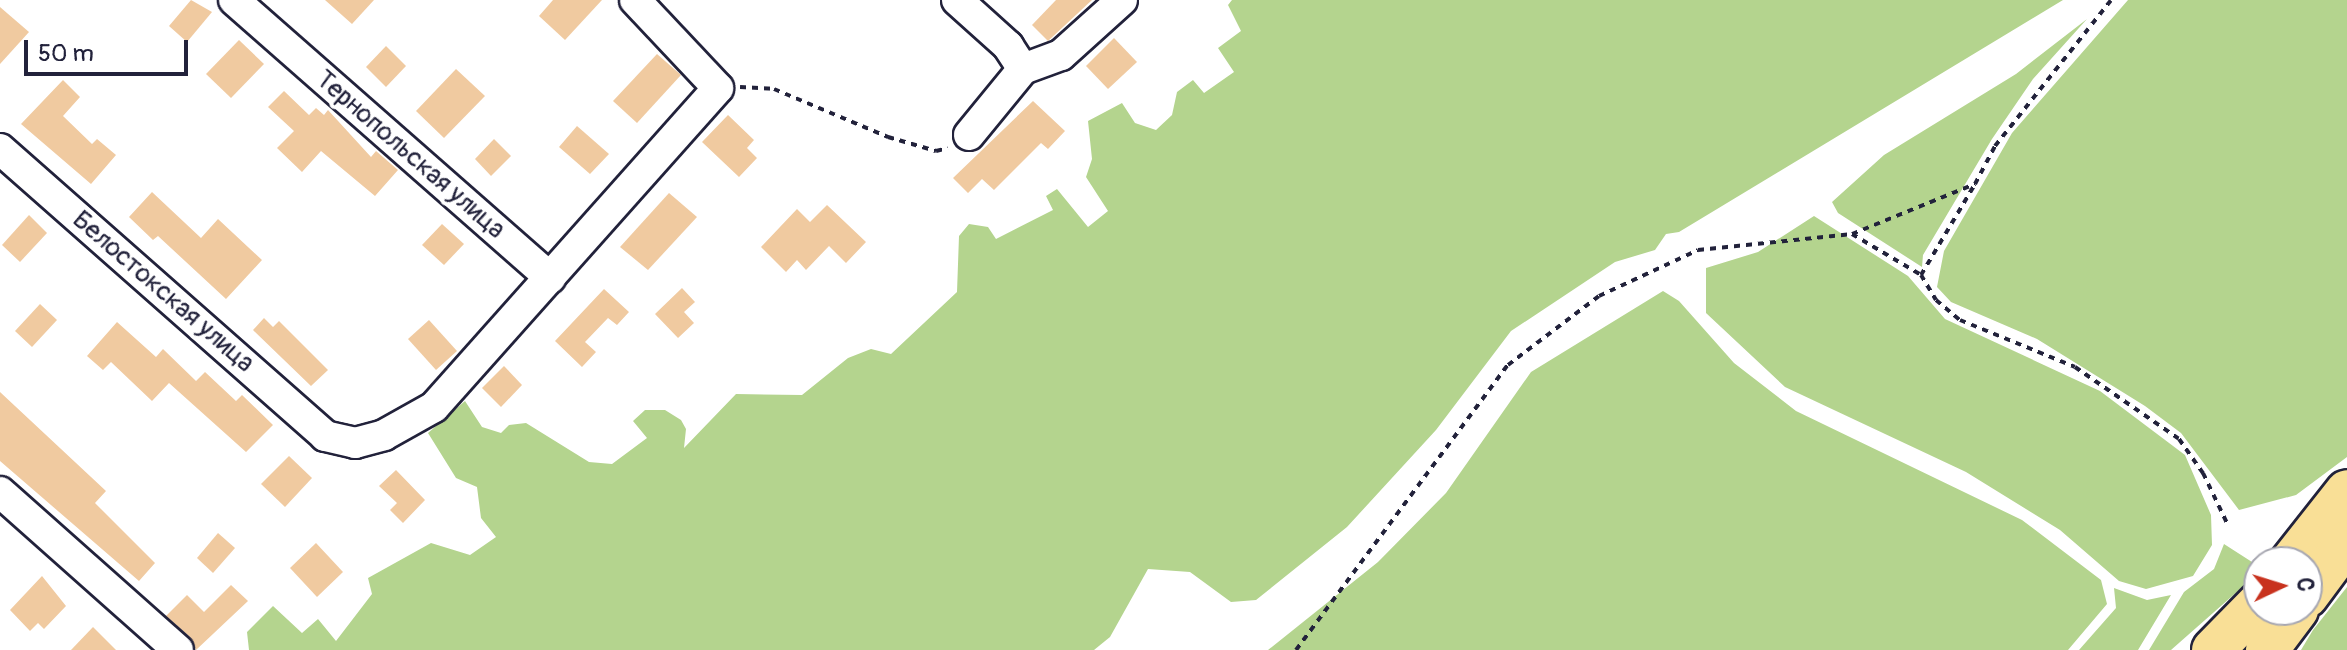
<!DOCTYPE html>
<meta charset="utf-8">
<style>
body{margin:0}
#map{position:relative;width:2347px;height:650px;overflow:hidden;background:#fff;font-family:Pangolin,sans-serif}
div>[style]{position:absolute}
[style*='--x']{left:calc(var(--x)*1px);top:calc(var(--y)*1px);width:calc(var(--w)*1px);rotate:calc(var(--a)*1deg)}
.green>*{inset:0;background:#b4d48e}
.building>*{inset:0;background:#f0caa0}
.path>*{height:4px;margin-top:-2px;transform-origin:0;background:repeating-linear-gradient(90deg,#22223b 0 6px,transparent 0 12px)}
.roads{filter:drop-shadow(2px 0 #22223b) drop-shadow(-2px 0 #22223b) drop-shadow(0 2px #22223b) drop-shadow(0 -2px #22223b)}
.minor>*{height:30px;margin:-15px;padding:0 15px;transform-origin:15px;border-radius:15px;background:#fff}
.highway>*{height:42px;margin:-21px;padding:0 21px;transform-origin:21px;border-radius:21px;background:#f9df96}
span{translate:-50% -50%;white-space:nowrap;text-align:center;line-height:1.15;-webkit-text-stroke:8px #fff;paint-order:stroke}
.street-label{font-size:26px;color:#22223b}
.north{position:absolute;left:2243px;top:546px;width:80px;height:80px;box-sizing:border-box;background:#fff;border:2px solid #a7a7b1;border-radius:50%;rotate:86deg;font-size:22px;font-weight:700;line-height:32px;text-align:center;color:#22223b}
.north::after{content:'';display:block;margin:auto;width:28px;height:36px;background:#c8321e;clip-path:polygon(50% 0,100% 100%,50% 72%,0 100%)}
.scale{position:absolute;left:24px;top:40px;width:164px;height:36px;box-sizing:border-box;border:4px solid #22223b;border-top:0;padding-left:10px;font-size:24px;line-height:28px;white-space:nowrap;color:#22223b;-webkit-text-stroke:6px #fff;paint-order:stroke}
</style>
<div id="map">
<div class="green">
<i style="clip-path:polygon(1232px 0,2063px 0,1679px 232px,1666px 234px,1655px 250px,1615px 262px,1511px 331px,1436px 430px,1347px 527px,1256px 600px,1231px 602px,1190px 572px,1148px 569px,1110px 637px,1094px 650px,249px 650px,247px 632px,273px 606px,302px 633px,318px 619px,336px 641px,372px 594px,368px 578px,431px 543px,470px 555px,496px 537px,481px 518px,477px 487px,456px 478px,428px 433px,465px 401px,482px 427px,501px 433px,509px 425px,526px 423px,589px 462px,612px 464px,647px 438px,633px 421px,645px 410px,665px 410px,681px 420px,686px 429px,684px 448px,736px 394px,802px 395px,848px 358px,871px 349px,891px 354px,957px 292px,959px 236px,969px 224px,988px 227px,996px 239px,1053px 210px,1046px 196px,1057px 189px,1088px 227px,1108px 211px,1086px 177px,1092px 159px,1088px 121px,1122px 103px,1135px 123px,1156px 130px,1172px 115px,1177px 92px,1193px 80px,1204px 93px,1234px 72px,1218px 48px,1241px 31px,1228px 5px)"></i>
<i style="clip-path:polygon(2128px 0,2347px 0,2347px 457px,2296px 495px,2239px 510px,2181px 433px,2145px 406px,2037px 339px,1951px 302px,1937px 287px,1944px 251px,2012px 133px)"></i>
<i style="clip-path:polygon(2087px 19px,2033px 79px,1992px 139px,1923px 255px,1922px 267px,1838px 213px,1832px 202px,1884px 155px,2016px 74px)"></i>
<i style="clip-path:polygon(1814px 216px,1908px 276px,1945px 319px,2100px 391px,2185px 455px,2211px 515px,2212px 545px,2193px 576px,2146px 589px,2119px 581px,2060px 530px,1966px 472px,1785px 387px,1706px 313px,1706px 268px,1758px 252px)"></i>
<i style="clip-path:polygon(1663px 291px,1679px 301px,1734px 363px,1796px 411px,2022px 520px,2101px 580px,2107px 604px,2068px 650px,1268px 650px,1378px 562px,1446px 493px,1531px 372px)"></i>
<i style="clip-path:polygon(2224px 544px,2252px 562px,2254px 573px,2247px 583px,2171px 650px,2149px 650px,2184px 592px,2214px 569px)"></i>
<i style="clip-path:polygon(2347px 587px,2347px 650px,2301px 650px,2313px 630px)"></i>
<i style="clip-path:polygon(2114px 588px,2147px 600px,2171px 595px,2138px 650px,2079px 650px,2116px 608px)"></i>
</div>
<div class="building">
<i style="clip-path:polygon(191px 0,212px 12px,187px 42px,169px 26px)"></i>
<i style="clip-path:polygon(325px 0,374px 0,352px 24px)"></i>
<i style="clip-path:polygon(553px 0,602px 0,565px 40px,539px 16px)"></i>
<i style="clip-path:polygon(1056px 0,1092px 0,1048px 41px,1032px 25px)"></i>
<i style="clip-path:polygon(0 7px,29px 32px,0 64px)"></i>
<i style="clip-path:polygon(1114px 38px,1137px 62px,1108px 89px,1086px 66px)"></i>
<i style="clip-path:polygon(239px 40px,264px 64px,231px 98px,206px 74px)"></i>
<i style="clip-path:polygon(386px 46px,406px 66px,386px 87px,366px 67px)"></i>
<i style="clip-path:polygon(657px 54px,681px 75px,637px 123px,613px 101px)"></i>
<i style="clip-path:polygon(456px 69px,485px 96px,444px 138px,416px 111px)"></i>
<i style="clip-path:polygon(63px 80px,80px 97px,63px 116px,92px 144px,97px 139px,116px 155px,91px 184px,21px 124px)"></i>
<i style="clip-path:polygon(284px 91px,309px 115px,316px 108px,324px 115px,328px 110px,371px 157px,376px 151px,398px 170px,375px 196px,321px 151px,302px 172px,277px 148px,294px 131px,268px 107px)"></i>
<i style="clip-path:polygon(1033px 101px,1065px 131px,1048px 149px,1041px 143px,994px 190px,982px 179px,968px 193px,953px 178px)"></i>
<i style="clip-path:polygon(728px 115px,754px 140px,747px 148px,757px 158px,739px 177px,702px 142px)"></i>
<i style="clip-path:polygon(577px 126px,609px 154px,590px 174px,559px 147px)"></i>
<i style="clip-path:polygon(494px 139px,511px 156px,491px 176px,475px 159px)"></i>
<i style="clip-path:polygon(152px 192px,201px 238px,218px 219px,262px 260px,226px 299px,158px 236px,153px 240px,129px 217px)"></i>
<i style="clip-path:polygon(669px 193px,697px 217px,648px 270px,620px 247px)"></i>
<i style="clip-path:polygon(827px 205px,866px 242px,846px 263px,829px 246px,806px 270px,797px 260px,786px 272px,761px 247px,797px 209px,810px 222px)"></i>
<i style="clip-path:polygon(29px 215px,47px 233px,20px 262px,2px 245px)"></i>
<i style="clip-path:polygon(442px 224px,464px 244px,444px 265px,422px 245px)"></i>
<i style="clip-path:polygon(682px 288px,695px 302px,684px 312px,694px 323px,678px 338px,655px 314px)"></i>
<i style="clip-path:polygon(604px 289px,629px 312px,617px 325px,608px 318px,585px 342px,596px 352px,582px 367px,555px 341px)"></i>
<i style="clip-path:polygon(40px 304px,57px 320px,32px 347px,15px 331px)"></i>
<i style="clip-path:polygon(264px 318px,273px 327px,279px 321px,328px 370px,311px 386px,253px 330px)"></i>
<i style="clip-path:polygon(429px 320px,457px 351px,436px 370px,408px 339px)"></i>
<i style="clip-path:polygon(117px 322px,156px 357px,163px 349px,196px 381px,205px 372px,236px 401px,242px 395px,273px 425px,246px 452px,169px 383px,152px 401px,111px 362px,103px 370px,87px 356px)"></i>
<i style="clip-path:polygon(504px 366px,522px 385px,501px 407px,482px 388px)"></i>
<i style="clip-path:polygon(0 392px,106px 491px,95px 503px,155px 563px,139px 581px,0 461px)"></i>
<i style="clip-path:polygon(289px 456px,312px 478px,285px 507px,261px 484px)"></i>
<i style="clip-path:polygon(396px 470px,425px 500px,403px 523px,390px 510px,397px 503px,379px 486px)"></i>
<i style="clip-path:polygon(218px 533px,235px 548px,213px 573px,197px 558px)"></i>
<i style="clip-path:polygon(316px 543px,343px 572px,317px 597px,290px 568px)"></i>
<i style="clip-path:polygon(42px 576px,66px 606px,44px 629px,38px 623px,30px 631px,10px 610px)"></i>
<i style="clip-path:polygon(231px 585px,248px 601px,196px 650px,190px 637px,166px 616px,187px 595px,204px 612px)"></i>
<i style="clip-path:polygon(93px 627px,116px 650px,71px 650px)"></i>
</div>
<div class="path">
<i style="--x:740;--y:87;--w:34;--a:3"></i>
<i style="--x:774;--y:89;--w:124;--a:22.8"></i>
<i style="--x:888;--y:137;--w:50;--a:16.3"></i>
<i style="--x:936;--y:151;--w:12;--a:-14"></i>
<i style="--x:1852;--y:234;--w:80;--a:30.7"></i>
<i style="--x:1921;--y:275;--w:29;--a:59"></i>
<i style="--x:1936;--y:300;--w:31;--a:40"></i>
<i style="--x:1960;--y:320;--w:124;--a:22.2"></i>
<i style="--x:2075;--y:367;--w:126;--a:34.7"></i>
<i style="--x:2179;--y:439;--w:42;--a:54.8"></i>
<i style="--x:2203;--y:473;--w:55;--a:64.4"></i>
<i style="--x:1921;--y:275;--w:106;--a:-59.3"></i>
<i style="--x:1296;--y:650;--w:355;--a:-53.4"></i>
<i style="--x:1508;--y:365;--w:114;--a:-37.2"></i>
<i style="--x:1599;--y:296;--w:109;--a:-24.9"></i>
<i style="--x:1698;--y:250;--w:155;--a:-5.9"></i>
<i style="--x:1852;--y:234;--w:133;--a:-22.1"></i>
<i style="--x:1975;--y:184;--w:43;--a:-62.2"></i>
<i style="--x:1995;--y:146;--w:186;--a:-51.5"></i>
</div>
<div class="roads">
<div class="minor">
<i style="--x:234;--y:0;--w:421;--a:41.3"></i>
<i style="--x:957;--y:0;--w:69;--a:42"></i>
<i style="--x:1008;--y:46;--w:27;--a:57"></i>
<i style="--x:969;--y:135;--w:85;--a:-50.7"></i>
<i style="--x:1023;--y:69;--w:40;--a:-20.2"></i>
<i style="--x:1061;--y:55;--w:82;--a:-42"></i>
<i style="--x:0;--y:149;--w:434;--a:41.4"></i>
<i style="--x:325;--y:436;--w:31;--a:13"></i>
<i style="--x:355;--y:443;--w:30;--a:-15"></i>
<i style="--x:384;--y:435;--w:57;--a:-29.2"></i>
<i style="--x:434;--y:407;--w:427;--a:-48.3"></i>
<i style="--x:718;--y:88;--w:121;--a:-133.3"></i>
<i style="--x:0;--y:492;--w:238;--a:41.6"></i>
</div>
<div class="highway">
<i style="--x:2291;--y:562;--w:90;--a:-51.7"></i>
<i style="--x:2307;--y:596;--w:67;--a:-53.5"></i>
<i style="--x:2213;--y:650;--w:66;--a:-45.6"></i>
<i style="--x:2267;--y:650;--w:50;--a:-53.1"></i>
</div>
</div>
<div class="street-label">
<span style="left:410px;top:155px;rotate:41deg">Тернопольская улица</span>
<span style="left:163px;top:292px;rotate:41deg">Белостокская улица</span>
</div>
<div class="north">С</div>
<div class="scale">50 m</div>
</div>
